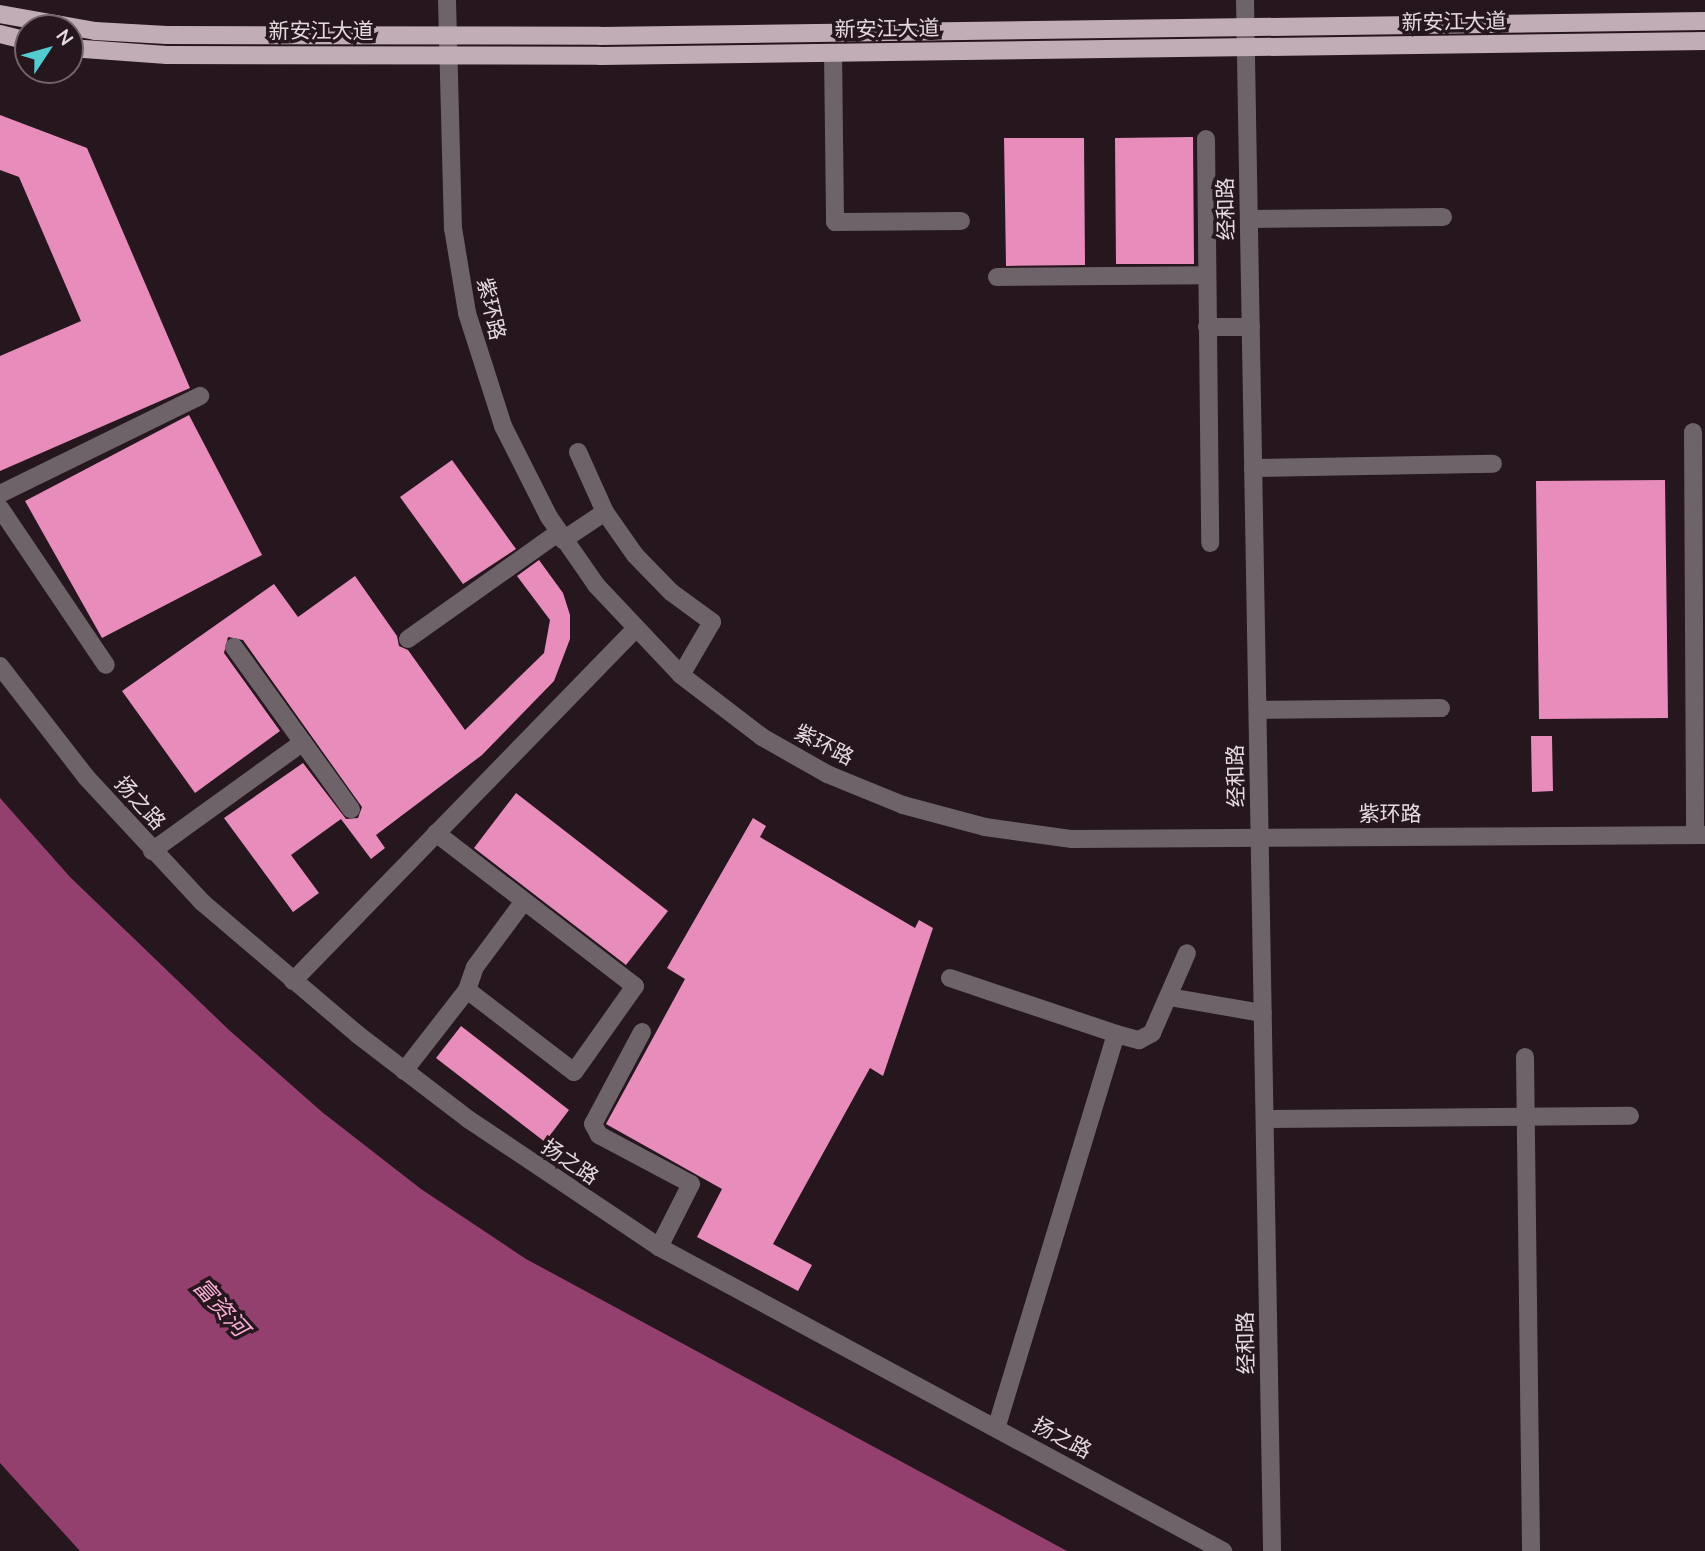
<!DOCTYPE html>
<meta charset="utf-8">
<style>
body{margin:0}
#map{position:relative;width:1705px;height:1551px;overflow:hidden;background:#26161e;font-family:"Nunito Sans","Noto Sans SC",sans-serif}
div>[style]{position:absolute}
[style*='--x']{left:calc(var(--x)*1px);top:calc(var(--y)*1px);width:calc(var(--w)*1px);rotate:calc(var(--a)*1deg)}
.water>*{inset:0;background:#94406f}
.building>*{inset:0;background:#e88cbc}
.minor>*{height:18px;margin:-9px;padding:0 9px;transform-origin:9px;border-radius:9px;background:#6d6368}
.major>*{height:18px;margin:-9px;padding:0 9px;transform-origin:9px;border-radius:9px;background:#c0adb6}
span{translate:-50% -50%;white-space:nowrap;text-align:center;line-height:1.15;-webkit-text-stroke:7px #26161e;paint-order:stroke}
.street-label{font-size:21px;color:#e6dadf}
.water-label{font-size:23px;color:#f5aed2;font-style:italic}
.north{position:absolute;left:14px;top:14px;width:70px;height:70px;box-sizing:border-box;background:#26161e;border:2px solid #73646b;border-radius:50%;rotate:54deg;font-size:19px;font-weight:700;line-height:28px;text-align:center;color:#e6dadf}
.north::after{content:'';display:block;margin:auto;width:24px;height:32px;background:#52ccd0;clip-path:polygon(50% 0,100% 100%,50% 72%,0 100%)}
</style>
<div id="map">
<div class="water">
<i style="clip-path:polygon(0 798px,70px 877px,229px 1030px,322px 1112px,421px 1189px,526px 1259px,1067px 1551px,80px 1551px,0 1463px)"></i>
</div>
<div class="building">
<i style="clip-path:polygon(0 115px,87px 148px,190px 388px,0 471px,0 356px,81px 321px,19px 177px,0 170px)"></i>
<i style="clip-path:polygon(1193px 137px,1194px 264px,1116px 264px,1115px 138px)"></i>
<i style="clip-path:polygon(1004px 138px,1084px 138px,1085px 265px,1006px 266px)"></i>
<i style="clip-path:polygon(189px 415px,262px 555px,102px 638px,25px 501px)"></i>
<i style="clip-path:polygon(452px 460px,516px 549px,463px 584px,400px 497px)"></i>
<i style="clip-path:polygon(1665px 480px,1668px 718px,1539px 719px,1536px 481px)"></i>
<i style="clip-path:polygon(539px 560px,563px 593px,570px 615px,570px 639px,554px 681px,482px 755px,376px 835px,385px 848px,371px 859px,341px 819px,291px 855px,319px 893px,293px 912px,224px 818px,303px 763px,346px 819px,358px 818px,362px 807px,243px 640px,228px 637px,224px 653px,280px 731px,195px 793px,122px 691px,274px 584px,298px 617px,355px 576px,397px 636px,399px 646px,408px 650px,465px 730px,544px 653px,550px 620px,517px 576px)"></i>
<i style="clip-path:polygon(1531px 736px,1552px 736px,1553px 791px,1532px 792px)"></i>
<i style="clip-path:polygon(516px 793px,668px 911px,626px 965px,474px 848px)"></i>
<i style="clip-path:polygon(753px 818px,766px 826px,760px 837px,915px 928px,919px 920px,933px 928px,883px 1076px,870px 1068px,773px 1244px,812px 1265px,798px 1291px,697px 1237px,722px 1189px,606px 1124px,685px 979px,667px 968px)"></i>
<i style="clip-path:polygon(461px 1026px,569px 1110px,545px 1142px,436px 1058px)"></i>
</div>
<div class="minor">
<i style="--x:447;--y:0;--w:228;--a:88.5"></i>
<i style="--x:453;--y:228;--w:86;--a:80.6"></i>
<i style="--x:467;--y:313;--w:119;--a:72.3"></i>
<i style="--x:503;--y:426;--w:102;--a:63.2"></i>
<i style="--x:549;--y:517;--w:83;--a:55.3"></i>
<i style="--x:596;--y:585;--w:124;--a:46.6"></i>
<i style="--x:681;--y:675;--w:102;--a:37.4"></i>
<i style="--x:762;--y:737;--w:75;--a:29.6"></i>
<i style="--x:827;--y:774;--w:82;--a:22.2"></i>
<i style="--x:903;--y:805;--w:85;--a:15"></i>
<i style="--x:985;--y:827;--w:88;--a:7.9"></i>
<i style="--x:1072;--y:839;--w:633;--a:-0.36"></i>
<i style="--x:1245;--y:0;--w:1551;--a:89"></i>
<i style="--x:833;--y:53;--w:169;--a:89.3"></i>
<i style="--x:835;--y:222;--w:126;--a:-0.5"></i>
<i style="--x:1206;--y:139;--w:404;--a:89.4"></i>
<i style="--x:1249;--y:219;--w:194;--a:-0.6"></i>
<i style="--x:997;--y:277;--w:210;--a:-0.5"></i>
<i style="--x:1207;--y:327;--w:44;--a:0"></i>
<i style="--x:1693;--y:432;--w:403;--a:89.7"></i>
<i style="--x:578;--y:452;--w:66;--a:65.8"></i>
<i style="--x:605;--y:512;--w:52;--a:55.1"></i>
<i style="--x:635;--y:555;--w:52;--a:45.8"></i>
<i style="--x:671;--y:592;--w:51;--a:36.2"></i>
<i style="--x:712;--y:622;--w:61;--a:120.3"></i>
<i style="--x:1253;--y:468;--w:240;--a:-1"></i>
<i style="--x:0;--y:494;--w:223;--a:-26.1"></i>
<i style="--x:0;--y:508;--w:189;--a:56"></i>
<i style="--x:563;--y:540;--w:50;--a:-33.7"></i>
<i style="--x:408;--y:639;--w:185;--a:-35.3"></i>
<i style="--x:234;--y:647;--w:200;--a:54.2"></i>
<i style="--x:0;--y:666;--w:140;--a:52.2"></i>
<i style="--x:86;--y:777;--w:171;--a:47.1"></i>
<i style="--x:202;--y:902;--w:204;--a:40.4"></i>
<i style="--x:357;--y:1034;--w:140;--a:37.4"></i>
<i style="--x:468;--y:1119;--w:230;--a:33.8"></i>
<i style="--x:659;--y:1247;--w:641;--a:28.32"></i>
<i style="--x:1258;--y:710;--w:183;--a:-0.6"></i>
<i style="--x:436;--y:833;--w:251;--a:37.6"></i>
<i style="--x:635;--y:986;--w:105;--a:125.3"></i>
<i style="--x:574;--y:1072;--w:135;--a:-142.5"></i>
<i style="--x:152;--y:851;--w:186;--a:-35.8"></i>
<i style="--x:950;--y:978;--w:175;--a:18.6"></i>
<i style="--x:1116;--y:1034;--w:412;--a:106.9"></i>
<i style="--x:293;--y:981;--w:491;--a:-45.8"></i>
<i style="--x:1169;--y:997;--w:95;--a:9.7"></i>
<i style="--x:642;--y:1032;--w:104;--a:118"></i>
<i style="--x:593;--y:1124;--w:13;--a:61"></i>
<i style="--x:599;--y:1135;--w:104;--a:28"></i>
<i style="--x:691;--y:1184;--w:71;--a:116.9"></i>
<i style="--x:1116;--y:1034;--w:24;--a:15"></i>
<i style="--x:1139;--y:1040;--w:15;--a:-28"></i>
<i style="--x:1152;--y:1033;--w:87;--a:-66.4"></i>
<i style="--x:1525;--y:1057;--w:494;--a:89.3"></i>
<i style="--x:404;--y:1071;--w:103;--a:-52.1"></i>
<i style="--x:467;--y:990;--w:24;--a:-71"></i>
<i style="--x:475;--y:967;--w:82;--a:-53.4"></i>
<i style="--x:1265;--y:1119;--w:365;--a:-0.5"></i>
</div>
<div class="major">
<i style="--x:0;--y:14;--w:97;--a:10.1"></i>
<i style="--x:95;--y:31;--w:72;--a:3.2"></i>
<i style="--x:167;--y:35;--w:433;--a:0.1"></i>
<i style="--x:600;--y:36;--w:1105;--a:-0.78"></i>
<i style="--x:0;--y:34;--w:29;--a:14"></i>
<i style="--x:70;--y:48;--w:97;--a:4.1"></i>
<i style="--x:167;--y:55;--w:433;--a:0.1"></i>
<i style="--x:600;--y:56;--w:1105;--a:-0.78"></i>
</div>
<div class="street-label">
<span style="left:1454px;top:22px;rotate:-1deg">新安江大道</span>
<span style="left:887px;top:29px;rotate:-1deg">新安江大道</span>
<span style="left:321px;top:31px">新安江大道</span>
<span style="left:1226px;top:209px;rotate:-91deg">经和路</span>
<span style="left:491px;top:309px;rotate:77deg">紫环路</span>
<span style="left:824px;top:745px;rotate:27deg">紫环路</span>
<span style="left:1236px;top:776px;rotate:-91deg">经和路</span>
<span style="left:140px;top:803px;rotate:48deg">扬之路</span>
<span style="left:1390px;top:814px">紫环路</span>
<span style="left:570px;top:1162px;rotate:34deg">扬之路</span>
<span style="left:1246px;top:1343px;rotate:-91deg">经和路</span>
<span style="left:1062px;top:1438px;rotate:28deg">扬之路</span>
</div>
<div class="water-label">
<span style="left:220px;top:1308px;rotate:48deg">富资河</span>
</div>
<div class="north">N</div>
</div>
